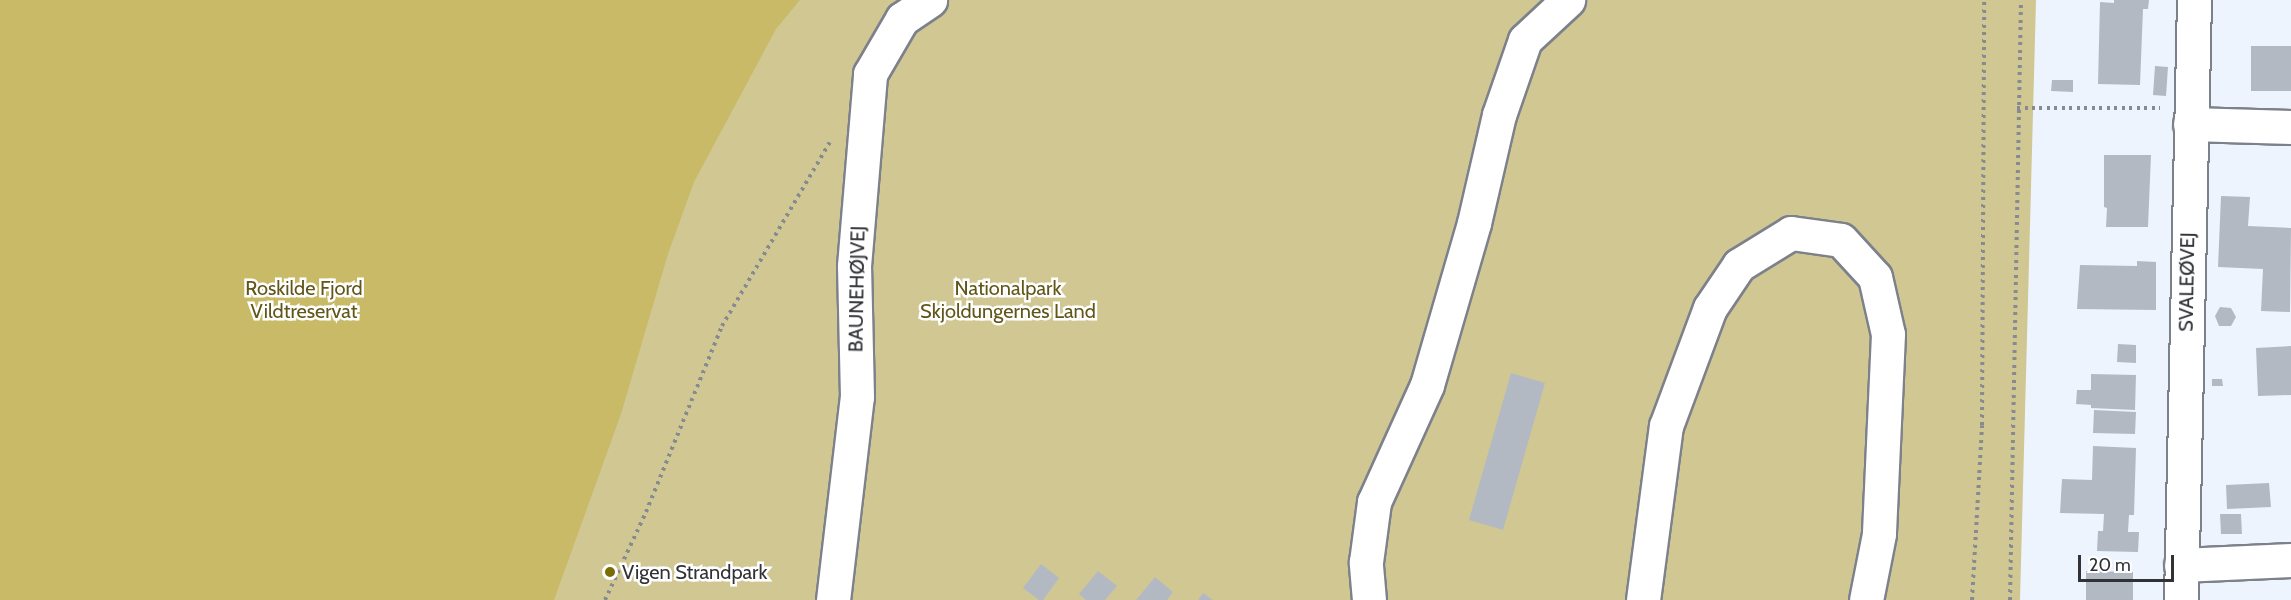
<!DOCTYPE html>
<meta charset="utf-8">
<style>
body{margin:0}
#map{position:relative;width:2291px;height:600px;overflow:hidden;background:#eef4fe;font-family:Cabin,sans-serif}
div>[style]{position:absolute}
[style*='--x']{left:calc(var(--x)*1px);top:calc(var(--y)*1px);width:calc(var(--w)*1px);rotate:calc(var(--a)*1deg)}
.green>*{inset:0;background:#d1c793}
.water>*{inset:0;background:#c9ba67}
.building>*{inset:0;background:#b3b9c2}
.path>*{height:4px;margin-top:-2px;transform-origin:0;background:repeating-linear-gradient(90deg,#868a91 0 3px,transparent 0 7.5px)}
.roads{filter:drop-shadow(2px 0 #7d818b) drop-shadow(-2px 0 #7d818b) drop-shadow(0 2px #7d818b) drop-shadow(0 -2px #7d818b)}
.minor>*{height:33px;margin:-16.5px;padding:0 16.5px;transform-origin:16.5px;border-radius:16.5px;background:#fff}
.dots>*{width:16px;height:16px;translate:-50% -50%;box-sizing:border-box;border:3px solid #fff;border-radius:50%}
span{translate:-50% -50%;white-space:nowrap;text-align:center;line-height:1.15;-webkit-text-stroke:5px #fff;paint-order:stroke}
.street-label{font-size:20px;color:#303236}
.park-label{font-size:20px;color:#615618}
.poi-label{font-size:20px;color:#303236}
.left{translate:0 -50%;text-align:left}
.scale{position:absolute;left:2078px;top:555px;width:96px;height:27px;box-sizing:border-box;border:3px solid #303236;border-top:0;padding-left:8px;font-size:18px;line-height:21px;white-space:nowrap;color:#303236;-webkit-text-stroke:4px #fff;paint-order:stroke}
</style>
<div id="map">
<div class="green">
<i style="clip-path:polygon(0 0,2036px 0,2020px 600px,0 600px)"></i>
</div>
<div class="water">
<i style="clip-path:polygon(0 0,800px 0,776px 29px,694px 182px,668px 254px,621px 414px,554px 600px,0 600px)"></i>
</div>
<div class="building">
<i style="clip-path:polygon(2114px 0,2149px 0,2148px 9px,2143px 9px,2140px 85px,2098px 84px,2100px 2px,2114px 3px)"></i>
<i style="clip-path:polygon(2251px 46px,2291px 46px,2291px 91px,2251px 91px)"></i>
<i style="clip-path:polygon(2155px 66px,2168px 67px,2166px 96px,2153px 95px)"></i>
<i style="clip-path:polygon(2052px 80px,2073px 80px,2073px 92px,2051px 91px)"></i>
<i style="clip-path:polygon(2104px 155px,2151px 155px,2148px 227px,2106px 227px,2107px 208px,2104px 207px)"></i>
<i style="clip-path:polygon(2221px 196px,2250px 197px,2248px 226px,2291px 228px,2290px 312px,2261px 311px,2263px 269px,2218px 267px)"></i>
<i style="clip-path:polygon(2137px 261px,2156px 262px,2156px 310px,2077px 309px,2080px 265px,2137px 266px)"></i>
<i style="clip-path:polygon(2220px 307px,2231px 308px,2236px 317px,2231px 326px,2219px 326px,2215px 316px)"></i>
<i style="clip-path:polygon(2118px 344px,2136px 345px,2136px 363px,2117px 362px)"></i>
<i style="clip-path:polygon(2291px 346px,2291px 395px,2258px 396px,2256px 348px)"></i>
<i style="clip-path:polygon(1511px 373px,1545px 383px,1503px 530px,1469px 520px)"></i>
<i style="clip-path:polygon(2091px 374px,2136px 375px,2135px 410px,2091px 408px,2091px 405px,2076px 404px,2077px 390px,2091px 390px)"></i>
<i style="clip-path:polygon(2212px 379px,2222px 379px,2223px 386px,2212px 386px)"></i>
<i style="clip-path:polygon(2094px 410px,2136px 412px,2135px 434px,2093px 433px)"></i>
<i style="clip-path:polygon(2093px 446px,2136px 448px,2134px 515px,2129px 515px,2128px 532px,2139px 532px,2138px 552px,2097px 551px,2098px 531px,2103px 531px,2104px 514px,2060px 513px,2062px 479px,2092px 480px)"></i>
<i style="clip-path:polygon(2269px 483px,2271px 507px,2227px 509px,2226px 485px)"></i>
<i style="clip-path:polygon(2220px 514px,2241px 514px,2242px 534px,2221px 534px)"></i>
<i style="clip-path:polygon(1041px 564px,1059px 578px,1043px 600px,1039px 600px,1023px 588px)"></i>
<i style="clip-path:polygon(1098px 571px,1117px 586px,1105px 600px,1086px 600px,1079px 594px)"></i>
<i style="clip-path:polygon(2086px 571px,2133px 572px,2133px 600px,2086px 600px)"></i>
<i style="clip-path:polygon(1155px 577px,1173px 592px,1167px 600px,1136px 600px)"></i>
<i style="clip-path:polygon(1203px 593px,1213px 600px,1198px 600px)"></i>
</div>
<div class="path">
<i style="--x:2017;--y:108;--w:143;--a:0"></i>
<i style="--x:605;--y:600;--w:97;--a:-65"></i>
<i style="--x:646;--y:512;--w:201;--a:-67.8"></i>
<i style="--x:722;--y:326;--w:213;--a:-59.6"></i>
<i style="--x:1972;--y:600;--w:175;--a:-86.7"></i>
<i style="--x:1982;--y:425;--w:425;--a:-89.7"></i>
<i style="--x:2010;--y:600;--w:600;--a:-88.95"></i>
</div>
<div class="roads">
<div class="minor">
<i style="--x:2190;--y:124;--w:101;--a:1.7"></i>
<i style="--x:2181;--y:565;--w:110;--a:-2.6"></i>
<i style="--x:833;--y:600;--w:204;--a:-83.3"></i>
<i style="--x:857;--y:397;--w:131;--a:-91.3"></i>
<i style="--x:854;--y:266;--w:193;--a:-85.2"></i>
<i style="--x:870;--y:74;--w:64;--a:-59.8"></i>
<i style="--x:902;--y:19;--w:34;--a:-34"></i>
<i style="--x:1369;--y:600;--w:38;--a:-95"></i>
<i style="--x:1366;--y:562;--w:61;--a:-82.4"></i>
<i style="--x:1374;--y:502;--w:128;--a:-65.6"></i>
<i style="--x:1427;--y:385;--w:169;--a:-73.8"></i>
<i style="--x:1474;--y:223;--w:111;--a:-77"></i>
<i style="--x:1499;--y:115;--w:79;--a:-70.9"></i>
<i style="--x:1525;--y:40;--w:59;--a:-42.9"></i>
<i style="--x:1643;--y:600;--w:176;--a:-82.5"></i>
<i style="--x:1666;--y:426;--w:126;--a:-69.6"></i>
<i style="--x:1710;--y:308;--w:52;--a:-56"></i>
<i style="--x:1739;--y:265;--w:61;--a:-31.6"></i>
<i style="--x:1791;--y:233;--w:50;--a:8"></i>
<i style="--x:1841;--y:240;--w:50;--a:47.4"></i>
<i style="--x:1875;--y:277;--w:58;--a:77.2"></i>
<i style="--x:1888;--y:334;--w:200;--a:92.6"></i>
<i style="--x:1879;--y:534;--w:67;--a:101.1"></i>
<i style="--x:2181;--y:600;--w:600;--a:-88.76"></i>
</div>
</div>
<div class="dots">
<i style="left:610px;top:572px;background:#7c6c06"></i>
</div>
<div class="street-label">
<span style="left:2187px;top:282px;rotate:-89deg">SVALEØVEJ</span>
<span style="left:857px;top:289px;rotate:-89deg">BAUNEHØJVEJ</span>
</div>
<div class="park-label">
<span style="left:1008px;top:300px">Nationalpark<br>Skjoldungernes Land</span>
<span style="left:304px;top:300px">Roskilde Fjord<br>Vildtreservat</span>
</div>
<div class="poi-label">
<span class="left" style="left:622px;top:572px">Vigen Strandpark</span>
</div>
<div class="scale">20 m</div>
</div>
